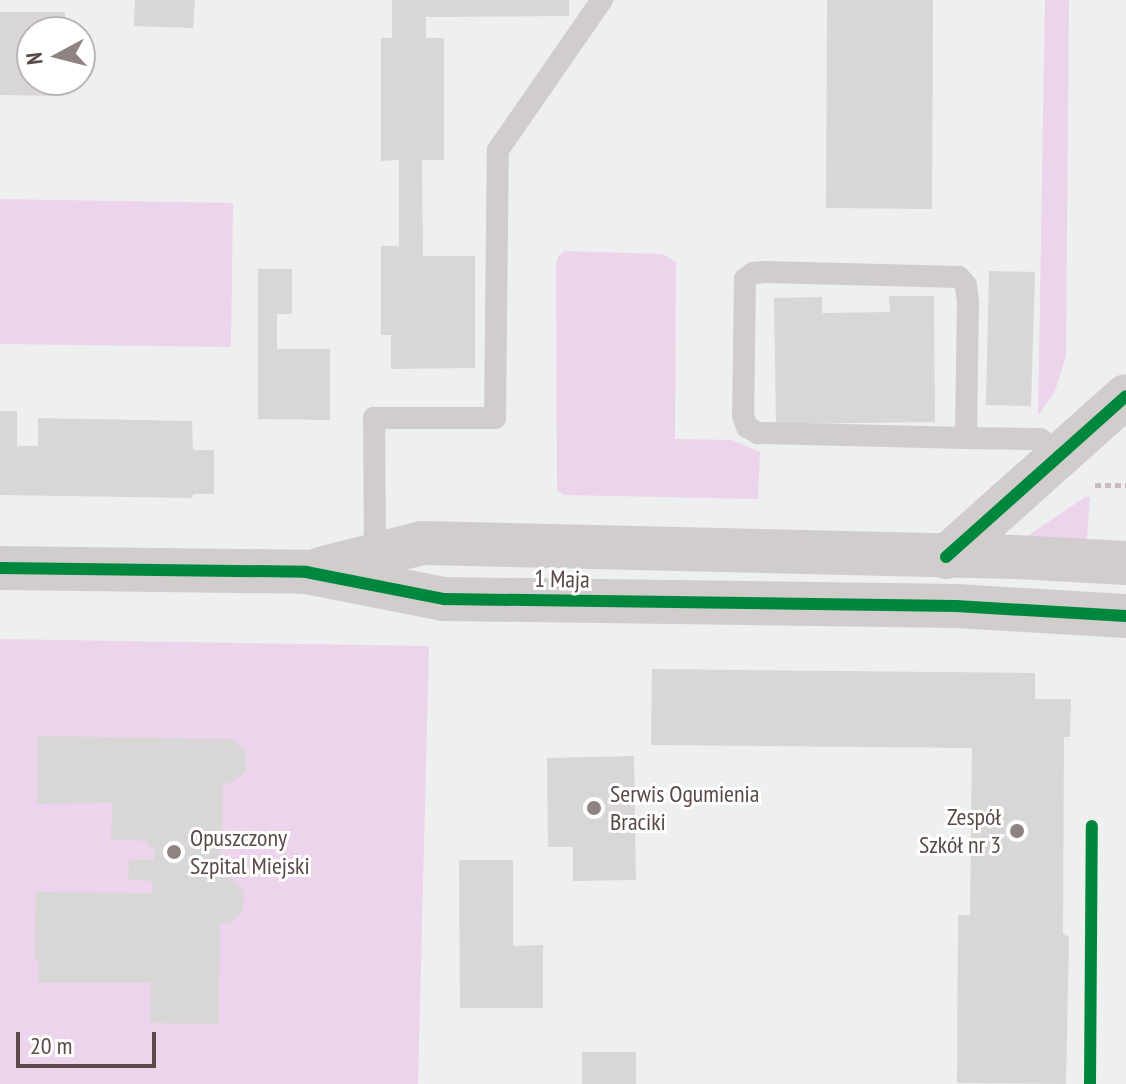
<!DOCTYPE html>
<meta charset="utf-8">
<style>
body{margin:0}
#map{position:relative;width:1126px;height:1084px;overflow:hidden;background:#eeefef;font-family:"PT Sans Narrow",sans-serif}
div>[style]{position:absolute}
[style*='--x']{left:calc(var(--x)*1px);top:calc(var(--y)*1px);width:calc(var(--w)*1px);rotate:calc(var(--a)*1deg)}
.green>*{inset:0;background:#edd4ed}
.building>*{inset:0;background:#d8d7d6}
.path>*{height:5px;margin-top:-2.5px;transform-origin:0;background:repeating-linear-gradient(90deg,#c8bbc3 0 6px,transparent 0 10px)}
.service>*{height:22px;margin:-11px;padding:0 11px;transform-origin:11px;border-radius:11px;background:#d1cdcd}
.tertiary>*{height:44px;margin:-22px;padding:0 22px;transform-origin:22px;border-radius:22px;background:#d1cdcd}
.cycleway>*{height:12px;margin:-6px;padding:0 6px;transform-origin:6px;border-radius:6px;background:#00873e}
.dots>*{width:22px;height:22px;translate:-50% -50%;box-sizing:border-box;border:4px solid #fff;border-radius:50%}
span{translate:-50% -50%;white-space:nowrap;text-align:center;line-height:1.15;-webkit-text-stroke:6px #fff;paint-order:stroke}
.street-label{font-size:24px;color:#5a4946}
.poi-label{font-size:24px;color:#5a4946}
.left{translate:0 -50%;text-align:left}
.right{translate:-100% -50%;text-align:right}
.north{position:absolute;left:16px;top:16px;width:80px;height:80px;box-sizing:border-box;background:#fff;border:2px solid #bdb6b5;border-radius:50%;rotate:263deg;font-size:22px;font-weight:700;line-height:32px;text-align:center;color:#5a4946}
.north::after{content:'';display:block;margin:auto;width:28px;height:36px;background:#8e8381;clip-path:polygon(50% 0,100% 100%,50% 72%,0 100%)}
.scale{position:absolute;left:16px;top:1032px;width:140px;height:36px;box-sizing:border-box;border:4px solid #5a4946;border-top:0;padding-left:10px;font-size:24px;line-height:28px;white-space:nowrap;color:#5a4946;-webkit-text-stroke:6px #fff;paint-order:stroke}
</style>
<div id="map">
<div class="green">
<i style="clip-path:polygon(1045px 0,1069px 0,1066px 356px,1055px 391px,1038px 416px)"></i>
<i style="clip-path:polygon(0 199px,233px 203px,231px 347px,0 344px)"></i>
<i style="clip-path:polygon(565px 251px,662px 254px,676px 262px,675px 439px,732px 440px,760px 452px,758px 499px,564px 495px,557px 490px,556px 264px,558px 256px)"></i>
<i style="clip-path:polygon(1085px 497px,1090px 497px,1087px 538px,1081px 542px,1026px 537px)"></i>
<i style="clip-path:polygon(0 639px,429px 646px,418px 1084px,0 1084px)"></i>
</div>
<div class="building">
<i style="clip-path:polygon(135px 0,195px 0,193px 28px,134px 26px)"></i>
<i style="clip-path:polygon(392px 0,569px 0,569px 16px,426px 17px,426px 38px,444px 38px,444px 160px,422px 160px,423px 256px,475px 256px,475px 368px,391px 369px,391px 335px,381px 335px,381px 246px,399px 246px,399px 160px,381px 161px,381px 38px,392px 38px)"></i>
<i style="clip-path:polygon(827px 0,933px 0,932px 209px,826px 208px)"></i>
<i style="clip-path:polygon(0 12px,65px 12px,65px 32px,32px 32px,32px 80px,64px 80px,64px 96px,0 95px)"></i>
<i style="clip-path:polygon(258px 269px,292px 269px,292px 314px,277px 314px,277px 349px,330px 349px,330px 420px,258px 419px)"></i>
<i style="clip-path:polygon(989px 271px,1035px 272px,1031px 406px,986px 405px)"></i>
<i style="clip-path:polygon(889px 296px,934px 296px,935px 422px,776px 424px,774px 298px,822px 297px,822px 313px,890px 312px)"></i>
<i style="clip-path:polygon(0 411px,17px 411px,17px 446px,38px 446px,38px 418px,192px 421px,193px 450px,214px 450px,214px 494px,193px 494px,192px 498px,0 495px)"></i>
<i style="clip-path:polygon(652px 669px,1035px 673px,1035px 699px,1071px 699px,1070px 737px,1064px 737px,1063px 934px,1069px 937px,1066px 1084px,957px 1083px,958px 915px,970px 915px,972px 748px,651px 745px)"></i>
<i style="clip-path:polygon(38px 736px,232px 739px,246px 751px,246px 772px,231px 783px,223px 784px,221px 877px,231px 878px,244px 891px,243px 912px,230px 923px,220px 924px,219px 1024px,150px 1023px,151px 983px,38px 983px,39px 960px,34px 959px,36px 892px,152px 893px,152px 881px,128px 880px,129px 860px,154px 860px,154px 848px,148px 847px,148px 841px,111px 840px,112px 803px,37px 804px)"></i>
<i style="clip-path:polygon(634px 756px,636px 880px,573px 881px,573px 847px,548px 847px,547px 758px)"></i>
<i style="clip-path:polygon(459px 860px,513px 860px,513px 946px,543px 945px,543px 1008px,460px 1008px)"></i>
<i style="clip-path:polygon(582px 1052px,636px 1052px,636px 1084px,582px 1084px)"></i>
</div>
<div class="path">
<i style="--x:1095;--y:485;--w:31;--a:0"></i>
</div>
<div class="service">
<i style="--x:966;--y:438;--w:136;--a:-89.2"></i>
<i style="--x:968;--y:302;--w:17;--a:-97"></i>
<i style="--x:966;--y:285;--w:11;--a:-131"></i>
<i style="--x:959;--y:277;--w:194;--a:-178.5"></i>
<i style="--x:765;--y:272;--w:12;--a:175"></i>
<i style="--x:753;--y:273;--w:10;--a:143"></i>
<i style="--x:745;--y:279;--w:137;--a:90.8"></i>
<i style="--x:743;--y:416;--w:12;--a:70"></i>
<i style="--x:747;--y:427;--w:13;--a:29"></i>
<i style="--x:758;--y:433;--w:208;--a:1.4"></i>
<i style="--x:966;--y:438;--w:74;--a:0.8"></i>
<i style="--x:1040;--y:439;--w:26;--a:36"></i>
<i style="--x:375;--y:555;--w:137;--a:-90.4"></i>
<i style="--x:374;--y:418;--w:121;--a:0"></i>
<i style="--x:495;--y:418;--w:268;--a:-89.4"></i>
<i style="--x:498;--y:150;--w:183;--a:-55.3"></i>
</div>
<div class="tertiary">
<i style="--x:946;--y:557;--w:241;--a:-41.8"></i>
<i style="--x:0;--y:568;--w:306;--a:0.7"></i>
<i style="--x:306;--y:572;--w:141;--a:11.1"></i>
<i style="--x:444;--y:599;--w:512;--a:0.78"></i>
<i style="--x:956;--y:606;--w:170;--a:3.4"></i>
<i style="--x:320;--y:569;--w:105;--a:-14.3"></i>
<i style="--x:422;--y:543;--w:593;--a:1.35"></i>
<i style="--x:1015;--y:557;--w:111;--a:3.1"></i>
</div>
<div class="cycleway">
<i style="--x:946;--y:557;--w:241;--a:-41.8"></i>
<i style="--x:0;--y:568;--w:306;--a:0.7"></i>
<i style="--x:306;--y:572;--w:141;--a:11.1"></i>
<i style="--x:444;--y:599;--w:512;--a:0.78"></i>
<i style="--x:956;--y:606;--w:170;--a:3.4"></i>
<i style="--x:1090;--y:1084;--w:258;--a:-89.6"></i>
</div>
<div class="dots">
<i style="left:594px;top:808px;background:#8e8381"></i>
<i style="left:1017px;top:831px;background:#8e8381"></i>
<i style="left:174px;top:852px;background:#8e8381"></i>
</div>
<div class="street-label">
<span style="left:562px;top:579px;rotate:1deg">1 Maja</span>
</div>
<div class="poi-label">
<span class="left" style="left:610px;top:808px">Serwis Ogumienia<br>Braciki</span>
<span class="right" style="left:1001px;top:831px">Zespół<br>Szkół nr 3</span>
<span class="left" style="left:190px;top:852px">Opuszczony<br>Szpital Miejski</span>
</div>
<div class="north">N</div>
<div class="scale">20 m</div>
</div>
